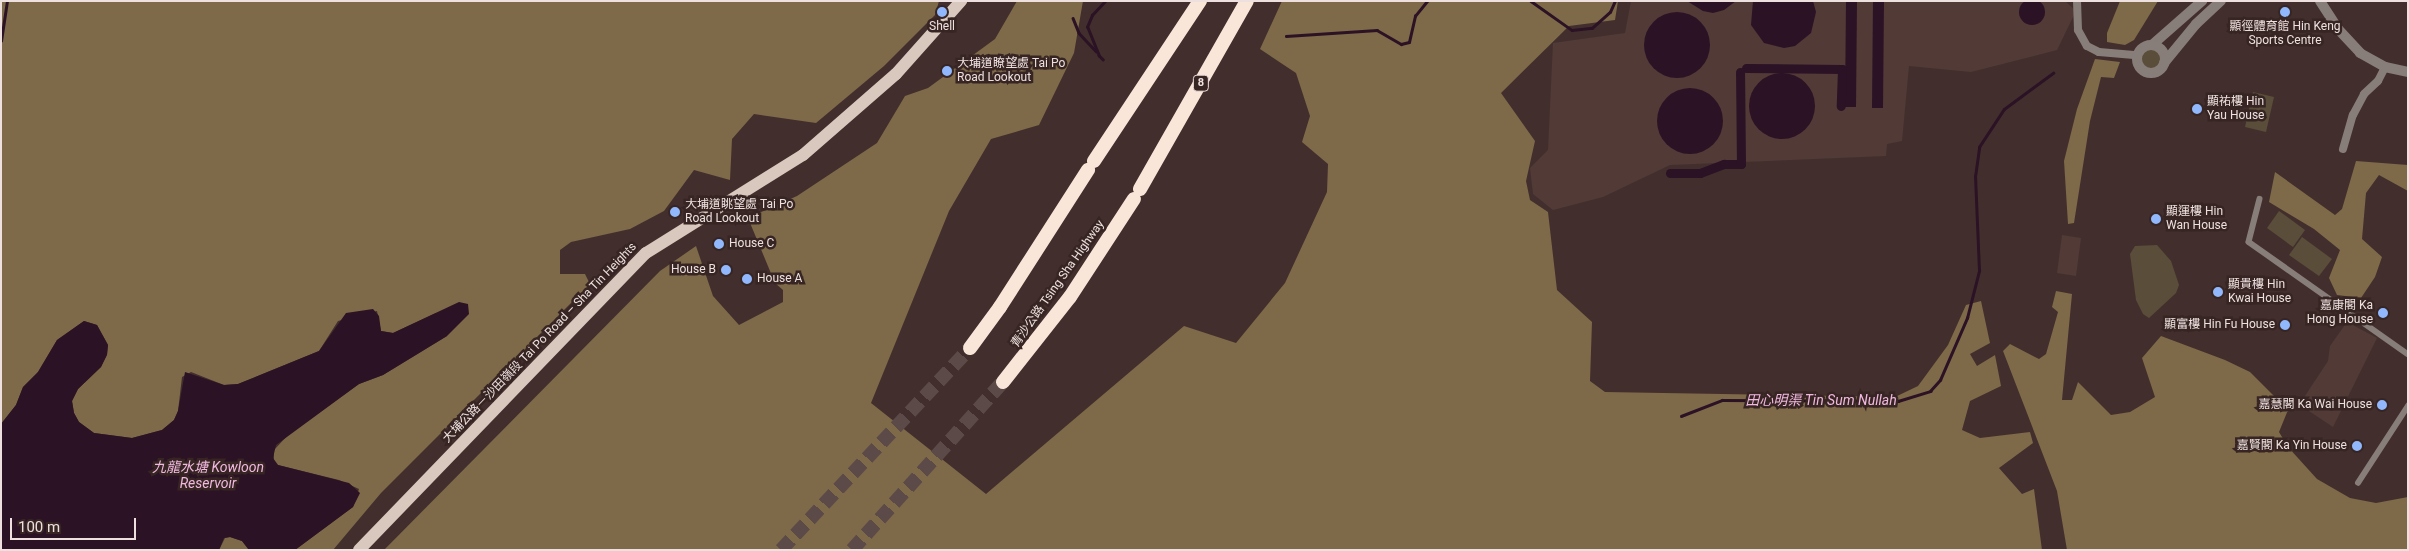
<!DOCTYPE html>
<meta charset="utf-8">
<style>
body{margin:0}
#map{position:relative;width:2409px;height:551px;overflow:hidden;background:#422f2d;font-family:Roboto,"Noto Sans TC",sans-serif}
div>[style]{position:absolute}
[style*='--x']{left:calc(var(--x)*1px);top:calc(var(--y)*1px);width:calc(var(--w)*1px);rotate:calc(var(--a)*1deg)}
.built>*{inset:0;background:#523a37}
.green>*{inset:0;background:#5a4d3a}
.round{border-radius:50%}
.forest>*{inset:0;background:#7e6949}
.water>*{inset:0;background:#2c1225}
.stream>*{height:2.5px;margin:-1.25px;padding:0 1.25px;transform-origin:1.25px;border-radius:1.25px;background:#2c1225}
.canal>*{height:9px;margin:-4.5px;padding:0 4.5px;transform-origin:4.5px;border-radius:4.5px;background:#2c1225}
.motorway-tunnel>*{height:14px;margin-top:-7px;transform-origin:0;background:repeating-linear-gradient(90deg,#5c4a48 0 14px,transparent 0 21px)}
.pedestrian>*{height:5.5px;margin:-2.75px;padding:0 2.75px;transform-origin:2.75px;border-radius:2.75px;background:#877e7a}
.minor>*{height:8px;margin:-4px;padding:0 4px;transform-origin:4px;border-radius:4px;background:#877e7a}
.tertiary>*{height:10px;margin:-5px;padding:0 5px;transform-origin:5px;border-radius:5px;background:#877e7a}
.tertiary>.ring{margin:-5px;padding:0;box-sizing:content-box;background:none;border:10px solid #877e7a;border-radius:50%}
.primary>*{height:12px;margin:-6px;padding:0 6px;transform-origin:6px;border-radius:6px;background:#d9c8be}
.motorway>*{height:14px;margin:-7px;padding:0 7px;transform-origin:7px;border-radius:7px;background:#fae5d9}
.dots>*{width:14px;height:14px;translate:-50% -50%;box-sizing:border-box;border:2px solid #372523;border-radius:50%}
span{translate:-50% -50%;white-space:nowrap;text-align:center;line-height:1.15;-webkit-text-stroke:5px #372523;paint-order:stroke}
.shield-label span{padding:1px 4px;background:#372523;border:1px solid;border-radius:4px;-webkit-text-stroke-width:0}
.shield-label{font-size:11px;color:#ede0de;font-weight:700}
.poi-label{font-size:12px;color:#ede0de}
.left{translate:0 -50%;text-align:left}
.right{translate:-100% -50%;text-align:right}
.street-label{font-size:12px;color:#ede0de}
.water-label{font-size:14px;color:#f1b9e1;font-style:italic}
.frame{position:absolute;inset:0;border:2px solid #ede0de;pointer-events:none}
.scale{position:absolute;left:10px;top:518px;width:126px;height:22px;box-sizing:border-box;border:2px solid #ede0de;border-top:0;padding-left:6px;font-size:15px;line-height:18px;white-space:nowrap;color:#ede0de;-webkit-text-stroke:4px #372523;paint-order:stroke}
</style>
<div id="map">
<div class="built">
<i style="clip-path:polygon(1631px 1px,2065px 1px,2076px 11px,2057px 50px,1971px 72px,1909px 66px,1902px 141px,1887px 144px,1886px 156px,1670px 165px,1603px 197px,1553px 210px,1533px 194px,1530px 168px,1548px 150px,1553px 43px,1625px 33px)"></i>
<i style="clip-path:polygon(2062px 235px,2081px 238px,2076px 276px,2057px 273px)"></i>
<i style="clip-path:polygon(2347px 322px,2377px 338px,2333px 427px,2306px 409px,2303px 399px,2328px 361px,2330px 346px)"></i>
</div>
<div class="green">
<i class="round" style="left:2138px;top:47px;width:24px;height:24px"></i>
<i style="clip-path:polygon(2253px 92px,2274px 97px,2266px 132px,2245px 127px)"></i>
<i style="clip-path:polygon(2279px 211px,2305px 230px,2293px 247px,2267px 228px)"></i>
<i style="clip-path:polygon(2302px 237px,2332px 259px,2319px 276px,2289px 255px)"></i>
<i style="clip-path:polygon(2157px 245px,2171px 261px,2179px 285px,2176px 293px,2149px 318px,2143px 314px,2136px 300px,2130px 254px,2135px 246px)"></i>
</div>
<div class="forest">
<i style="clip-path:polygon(1px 1px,939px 1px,935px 15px,884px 66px,816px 123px,754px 114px,732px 139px,730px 180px,694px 170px,664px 211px,630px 229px,571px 242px,560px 250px,560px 274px,585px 274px,590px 284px,381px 493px,333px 550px,295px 550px,353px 507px,359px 489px,339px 480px,278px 465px,274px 462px,274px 450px,288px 435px,359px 384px,383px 375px,447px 336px,436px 313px,393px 333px,381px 331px,377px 311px,338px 321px,319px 351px,238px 384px,224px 385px,191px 372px,182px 377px,178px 411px,174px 420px,162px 430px,132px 438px,94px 433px,79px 422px,74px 413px,72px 401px,78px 389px,101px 367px,107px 354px,108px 345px,97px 325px,84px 321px,57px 340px,38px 372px,23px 387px,16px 405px,1px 424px)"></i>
<i style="clip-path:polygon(1017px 1px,1083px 1px,1074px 53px,1039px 125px,991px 139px,949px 211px,871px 403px,986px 494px,1184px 326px,1236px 343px,1285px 283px,1327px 192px,1328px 164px,1302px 142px,1310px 116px,1296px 73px,1260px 49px,1282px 1px,1618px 1px,1615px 20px,1569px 26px,1501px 93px,1535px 141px,1526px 181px,1530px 200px,1548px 212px,1557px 290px,1592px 322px,1590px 381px,1605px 392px,1895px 397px,1918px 386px,1948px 345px,1966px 305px,1981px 301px,1990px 343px,1970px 354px,1977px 366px,1995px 355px,2001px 386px,1970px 401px,1962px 430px,1980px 438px,2030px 432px,2033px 443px,1999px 468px,2022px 494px,2034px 489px,2042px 550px,384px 550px,660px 271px,696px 246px,713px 296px,739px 325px,783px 302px,783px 290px,775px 283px,748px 218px,797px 196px,877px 143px,905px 96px,928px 88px,995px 39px)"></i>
<i style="clip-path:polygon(2120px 1px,2158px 1px,2134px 40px,2125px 45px,2107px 42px,2107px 33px)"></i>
<i style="clip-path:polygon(2095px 59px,2120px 62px,2114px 78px,2101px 77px,2090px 121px,2074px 223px,2068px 224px,2064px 161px,2077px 109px)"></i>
<i style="clip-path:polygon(2356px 161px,2408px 165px,2408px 191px,2379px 175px,2366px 193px,2362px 239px,2382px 257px,2375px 277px,2361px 298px,2337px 295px,2329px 278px,2340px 250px,2314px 229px,2269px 202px,2275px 172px,2335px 215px,2342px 209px)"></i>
<i style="clip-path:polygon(2056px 291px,2072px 294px,2062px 400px,2072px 400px,2078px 382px,2111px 415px,2130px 412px,2155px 397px,2142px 358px,2161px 336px,2225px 360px,2250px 372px,2288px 410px,2279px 432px,2288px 447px,2317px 479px,2350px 498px,2376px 503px,2408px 497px,2408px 550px,2067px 550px,2057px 491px,2003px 351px,2010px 344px,2039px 359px,2046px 354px,2058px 312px,2052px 307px)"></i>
<i style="clip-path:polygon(230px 537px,242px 541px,249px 550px,219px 550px,225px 538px)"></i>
</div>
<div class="water">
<i class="round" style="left:2019px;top:-1px;width:26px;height:26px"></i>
<i style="clip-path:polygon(1687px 1px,1736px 1px,1724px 10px,1713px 13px,1703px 11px)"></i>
<i style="clip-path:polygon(1753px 1px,1813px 1px,1816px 12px,1811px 33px,1795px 46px,1784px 48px,1764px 43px,1751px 25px)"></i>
<i style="clip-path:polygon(1846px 1px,1857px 1px,1856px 107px,1845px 107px)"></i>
<i style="clip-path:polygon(1873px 1px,1884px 1px,1883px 108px,1872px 108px)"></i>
<i class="round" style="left:1644px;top:12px;width:66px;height:66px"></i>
<i class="round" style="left:1749px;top:73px;width:66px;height:66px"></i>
<i class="round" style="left:1657px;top:88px;width:66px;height:66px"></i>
<i style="clip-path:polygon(459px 302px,468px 304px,469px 314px,447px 336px,383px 375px,359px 384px,276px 445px,273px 458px,278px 465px,349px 483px,360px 493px,353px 507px,295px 550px,249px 550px,242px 541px,230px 537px,224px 538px,219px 550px,1px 550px,1px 424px,16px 405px,23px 387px,38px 372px,57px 340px,84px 321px,97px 325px,108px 345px,107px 355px,101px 367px,78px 389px,72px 401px,74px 413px,79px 422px,94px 433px,132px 438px,162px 430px,174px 420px,178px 411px,185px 372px,224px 385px,238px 384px,319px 351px,346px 313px,373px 309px,379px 316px,381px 331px,393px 333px)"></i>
</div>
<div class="stream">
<i style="--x:1531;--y:1;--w:50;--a:35.3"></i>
<i style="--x:1572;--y:30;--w:20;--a:-6"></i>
<i style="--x:1592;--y:28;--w:24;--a:-42"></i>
<i style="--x:1610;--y:12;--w:12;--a:-66"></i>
<i style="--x:1073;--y:18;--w:16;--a:68"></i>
<i style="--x:1079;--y:33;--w:25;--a:47"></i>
<i style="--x:1286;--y:36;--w:91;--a:-3.8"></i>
<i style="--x:1377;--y:30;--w:28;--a:30"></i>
<i style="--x:1401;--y:44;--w:8;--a:-14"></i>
<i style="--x:1409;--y:42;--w:27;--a:-77"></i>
<i style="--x:1415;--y:16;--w:19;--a:-51"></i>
<i style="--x:1;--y:41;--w:40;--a:-81.5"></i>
<i style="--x:1103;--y:60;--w:6;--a:-135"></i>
<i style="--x:1099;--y:56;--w:31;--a:-112"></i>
<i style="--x:1087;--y:27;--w:13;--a:-67"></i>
<i style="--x:1092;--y:15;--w:19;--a:-47"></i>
<i style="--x:1681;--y:416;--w:44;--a:-21.3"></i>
<i style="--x:1722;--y:400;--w:176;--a:0.3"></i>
<i style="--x:1898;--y:401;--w:34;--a:-17"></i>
<i style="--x:1930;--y:391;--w:15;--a:-48"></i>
<i style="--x:1940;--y:380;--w:68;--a:-66.5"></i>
<i style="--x:1967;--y:318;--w:49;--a:-75.7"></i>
<i style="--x:1979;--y:271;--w:94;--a:-92.4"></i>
<i style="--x:1975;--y:177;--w:30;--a:-82"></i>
<i style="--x:1979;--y:147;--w:45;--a:-56.7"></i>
<i style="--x:2004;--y:109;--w:61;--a:-36.3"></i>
</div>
<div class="canal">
<i style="--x:1746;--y:68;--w:96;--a:0.6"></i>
<i style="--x:1842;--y:69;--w:37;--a:92"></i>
<i style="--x:1670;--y:173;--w:30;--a:0"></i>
<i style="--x:1700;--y:173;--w:26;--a:-21"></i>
<i style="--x:1724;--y:164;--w:17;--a:0"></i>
<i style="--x:1741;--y:164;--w:92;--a:-90.6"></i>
</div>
<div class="motorway-tunnel">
<i style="--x:781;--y:550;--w:277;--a:-46.9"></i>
<i style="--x:852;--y:550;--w:226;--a:-48.1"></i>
</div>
<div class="pedestrian">
<i style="--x:2260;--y:199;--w:44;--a:104.3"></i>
<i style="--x:2249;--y:242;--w:194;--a:35.2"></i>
<i style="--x:2358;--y:483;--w:92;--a:-57"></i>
</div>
<div class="minor">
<i style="--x:2077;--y:1;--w:29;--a:88"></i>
<i style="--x:2078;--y:30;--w:18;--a:61"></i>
<i style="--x:2087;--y:46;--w:13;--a:27"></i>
<i style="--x:2099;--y:52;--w:38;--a:5"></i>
<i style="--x:2343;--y:149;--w:35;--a:-74"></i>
<i style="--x:2353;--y:115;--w:24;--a:-62"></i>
<i style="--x:2364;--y:94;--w:19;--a:-43"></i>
<i style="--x:2378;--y:81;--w:16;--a:-63"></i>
</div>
<div class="tertiary">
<i style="--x:2320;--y:1;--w:33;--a:57"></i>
<i style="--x:2338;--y:29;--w:33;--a:47"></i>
<i style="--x:2360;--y:53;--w:29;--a:29"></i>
<i style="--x:2385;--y:67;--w:24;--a:12"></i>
<i style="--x:2152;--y:45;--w:67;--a:-41.3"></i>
<i class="ring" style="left:2137px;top:45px;width:18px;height:18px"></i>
<i style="--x:2164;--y:63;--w:50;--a:-50.6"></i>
<i style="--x:2196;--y:24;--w:34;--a:-43"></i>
</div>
<div class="primary">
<i style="--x:359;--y:550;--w:413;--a:-46"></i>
<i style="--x:646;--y:253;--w:185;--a:-32"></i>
<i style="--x:803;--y:155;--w:123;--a:-41.1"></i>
<i style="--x:896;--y:74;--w:98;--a:-48.3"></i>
</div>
<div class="motorway">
<i style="--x:1094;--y:161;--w:192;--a:-56.5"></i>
<i style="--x:1140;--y:189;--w:216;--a:-60.4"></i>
<i style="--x:970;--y:348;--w:51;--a:-53.8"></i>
<i style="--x:1000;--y:307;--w:163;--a:-57.3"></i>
<i style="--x:1003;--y:382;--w:108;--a:-51.8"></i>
<i style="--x:1070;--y:297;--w:117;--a:-56.9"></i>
</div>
<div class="dots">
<i style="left:942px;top:12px;background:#91b8fd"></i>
<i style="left:2285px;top:12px;background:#91b8fd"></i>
<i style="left:947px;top:71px;background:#91b8fd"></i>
<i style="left:2197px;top:109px;background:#91b8fd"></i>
<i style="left:675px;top:212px;background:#91b8fd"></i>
<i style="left:2156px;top:219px;background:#91b8fd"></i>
<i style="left:719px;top:244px;background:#91b8fd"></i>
<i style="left:726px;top:270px;background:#91b8fd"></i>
<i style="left:747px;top:279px;background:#91b8fd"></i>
<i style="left:2218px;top:292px;background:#91b8fd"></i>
<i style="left:2383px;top:313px;background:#91b8fd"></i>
<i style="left:2285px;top:325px;background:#91b8fd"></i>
<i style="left:2382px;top:405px;background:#91b8fd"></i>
<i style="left:2357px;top:446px;background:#91b8fd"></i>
</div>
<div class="shield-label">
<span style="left:1201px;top:83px">8</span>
</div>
<div class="poi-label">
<span style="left:942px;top:27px">Shell</span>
<span style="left:2285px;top:34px">顯徑體育館 Hin Keng<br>Sports Centre</span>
<span class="left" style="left:957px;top:71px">大埔道瞭望處 Tai Po<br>Road Lookout</span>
<span class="left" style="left:2207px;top:109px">顯祐樓 Hin<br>Yau House</span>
<span class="left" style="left:685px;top:212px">大埔道眺望處 Tai Po<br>Road Lookout</span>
<span class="left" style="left:2166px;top:219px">顯運樓 Hin<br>Wan House</span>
<span class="left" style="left:729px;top:244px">House C</span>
<span class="right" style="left:716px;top:270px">House B</span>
<span class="left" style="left:757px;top:279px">House A</span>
<span class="left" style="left:2228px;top:292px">顯貴樓 Hin<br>Kwai House</span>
<span class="right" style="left:2373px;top:313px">嘉康閣 Ka<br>Hong House</span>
<span class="right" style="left:2275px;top:325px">顯富樓 Hin Fu House</span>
<span class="right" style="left:2372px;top:405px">嘉慧閣 Ka Wai House</span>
<span class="right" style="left:2347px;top:446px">嘉賢閣 Ka Yin House</span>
</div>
<div class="street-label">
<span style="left:1058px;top:284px;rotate:-55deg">青沙公路 Tsing Sha Highway</span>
<span style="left:540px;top:343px;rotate:-46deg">大埔公路－沙田嶺段 Tai Po Road – Sha Tin Heights</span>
</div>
<div class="water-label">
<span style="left:1821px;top:400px">田心明渠 Tin Sum Nullah</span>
<span style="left:208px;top:475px">九龍水塘 Kowloon<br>Reservoir</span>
</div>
<div class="frame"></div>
<div class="scale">100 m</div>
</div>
